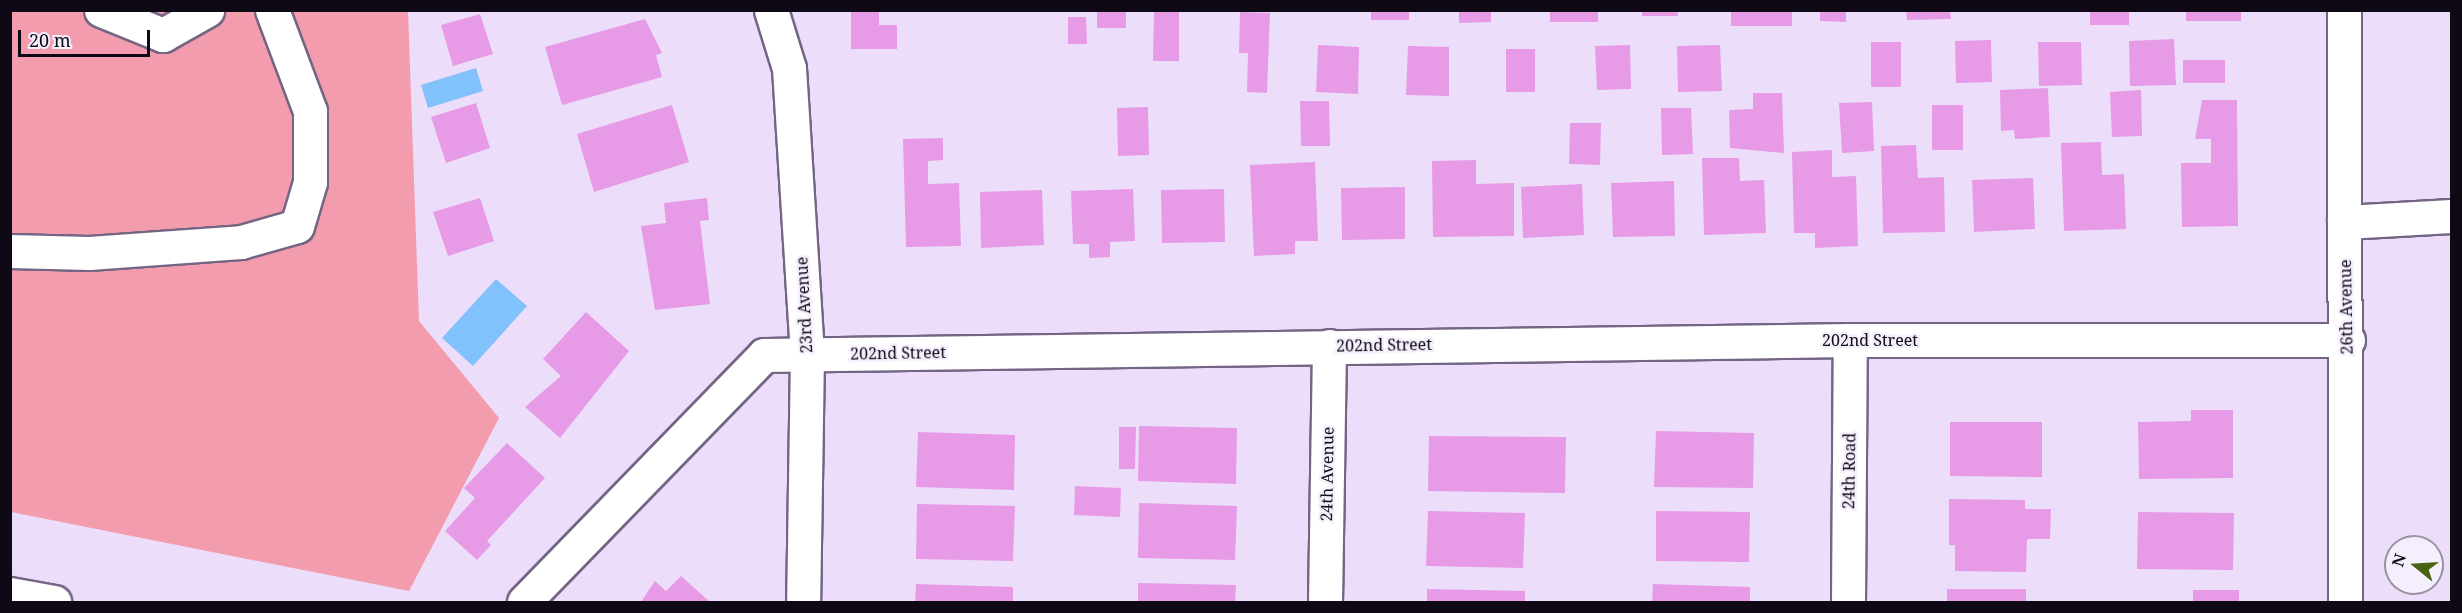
<!DOCTYPE html>
<style>
body{margin:0}
#map{position:relative;width:2462px;height:613px;overflow:hidden;background:#ecdefb;font-family:"Noto Serif",serif}
div>[style]{position:absolute}
[style*='--x']{left:calc(var(--x)*1px);top:calc(var(--y)*1px);width:calc(var(--w)*1px);rotate:calc(var(--a)*1deg)}
.green>*{inset:0;background:#f39cad}
.water>*{inset:0;background:#81c1fc}
.building>*{inset:0;background:#e79ae6}
.roads{filter:drop-shadow(2px 0 #746584) drop-shadow(-2px 0 #746584) drop-shadow(0 2px #746584) drop-shadow(0 -2px #746584)}
.minor>*{height:33px;margin:-16.5px;padding:0 16.5px;transform-origin:16.5px;border-radius:16.5px;background:#fff}
span{translate:-50% -50%;white-space:nowrap;text-align:center;line-height:1.15;-webkit-text-stroke:5px #f5effd;paint-order:stroke}
.street-label{font-size:16px;color:#0f0915}
.frame{position:absolute;inset:0;border:12px solid #0f0915;pointer-events:none}
.north{position:absolute;left:2384px;top:535px;width:60px;height:60px;box-sizing:border-box;background:#f5effd;border:2px solid #9993a0;border-radius:50%;rotate:288deg;font-size:16px;font-weight:700;line-height:24px;text-align:center;color:#0f0915}
.north::after{content:'';display:block;margin:auto;width:21px;height:27px;background:#486314;clip-path:polygon(50% 0,100% 100%,50% 72%,0 100%)}
.scale{position:absolute;left:18px;top:30px;width:132px;height:27px;box-sizing:border-box;border:3px solid #0f0915;border-top:0;padding-left:8px;font-size:18px;line-height:21px;white-space:nowrap;color:#0f0915;-webkit-text-stroke:4px #f5effd;paint-order:stroke}
</style>
<div id="map">
<div class="green">
<i style="clip-path:polygon(11px 11px,408px 11px,419px 321px,499px 418px,409px 591px,11px 512px)"></i>
</div>
<div class="water">
<i style="clip-path:polygon(476px 68px,483px 91px,428px 108px,421px 85px)"></i>
<i style="clip-path:polygon(496px 279px,527px 306px,473px 366px,442px 338px)"></i>
</div>
<div class="building">
<i style="clip-path:polygon(851px 10px,879px 10px,879px 25px,897px 25px,897px 49px,851px 49px)"></i>
<i style="clip-path:polygon(1097px 10px,1126px 10px,1126px 28px,1097px 28px)"></i>
<i style="clip-path:polygon(1371px 10px,1409px 10px,1409px 20px,1371px 20px)"></i>
<i style="clip-path:polygon(1459px 10px,1491px 10px,1491px 22px,1459px 23px)"></i>
<i style="clip-path:polygon(1550px 10px,1598px 10px,1598px 22px,1550px 22px)"></i>
<i style="clip-path:polygon(1642px 10px,1677px 10px,1678px 16px,1642px 16px)"></i>
<i style="clip-path:polygon(1731px 10px,1792px 10px,1792px 26px,1731px 26px)"></i>
<i style="clip-path:polygon(1820px 10px,1846px 10px,1846px 22px,1820px 21px)"></i>
<i style="clip-path:polygon(1906px 10px,1950px 10px,1951px 19px,1907px 20px)"></i>
<i style="clip-path:polygon(2090px 10px,2129px 10px,2129px 25px,2090px 25px)"></i>
<i style="clip-path:polygon(2186px 10px,2241px 10px,2241px 21px,2186px 21px)"></i>
<i style="clip-path:polygon(1154px 12px,1179px 12px,1179px 61px,1153px 61px)"></i>
<i style="clip-path:polygon(1240px 12px,1270px 13px,1267px 93px,1247px 92px,1248px 53px,1239px 53px)"></i>
<i style="clip-path:polygon(480px 14px,493px 54px,453px 66px,441px 25px)"></i>
<i style="clip-path:polygon(1068px 17px,1086px 17px,1087px 44px,1068px 44px)"></i>
<i style="clip-path:polygon(645px 19px,662px 53px,656px 55px,662px 77px,562px 105px,545px 47px)"></i>
<i style="clip-path:polygon(2174px 39px,2176px 85px,2130px 86px,2129px 41px)"></i>
<i style="clip-path:polygon(1991px 40px,1992px 82px,1956px 83px,1955px 41px)"></i>
<i style="clip-path:polygon(1871px 42px,1901px 42px,1901px 87px,1871px 87px)"></i>
<i style="clip-path:polygon(2038px 42px,2081px 42px,2082px 85px,2039px 86px)"></i>
<i style="clip-path:polygon(1318px 45px,1359px 47px,1358px 94px,1316px 92px)"></i>
<i style="clip-path:polygon(1630px 45px,1631px 89px,1597px 90px,1595px 46px)"></i>
<i style="clip-path:polygon(1720px 45px,1722px 91px,1678px 92px,1677px 46px)"></i>
<i style="clip-path:polygon(1408px 46px,1449px 47px,1449px 96px,1406px 95px)"></i>
<i style="clip-path:polygon(1506px 49px,1535px 49px,1535px 92px,1506px 92px)"></i>
<i style="clip-path:polygon(2183px 60px,2225px 60px,2225px 83px,2183px 83px)"></i>
<i style="clip-path:polygon(2048px 88px,2050px 137px,2015px 139px,2014px 130px,2001px 131px,2000px 90px)"></i>
<i style="clip-path:polygon(2141px 90px,2142px 136px,2112px 137px,2110px 92px)"></i>
<i style="clip-path:polygon(1753px 93px,1782px 93px,1784px 153px,1730px 148px,1729px 110px,1753px 109px)"></i>
<i style="clip-path:polygon(2202px 100px,2237px 100px,2238px 226px,2182px 227px,2181px 163px,2211px 163px,2211px 139px,2195px 139px)"></i>
<i style="clip-path:polygon(1300px 101px,1329px 101px,1330px 146px,1301px 146px)"></i>
<i style="clip-path:polygon(1872px 102px,1874px 151px,1842px 153px,1839px 103px)"></i>
<i style="clip-path:polygon(476px 103px,490px 148px,446px 163px,431px 117px)"></i>
<i style="clip-path:polygon(672px 105px,689px 162px,594px 192px,577px 134px)"></i>
<i style="clip-path:polygon(1932px 105px,1963px 105px,1963px 150px,1932px 150px)"></i>
<i style="clip-path:polygon(1148px 107px,1149px 155px,1118px 156px,1117px 108px)"></i>
<i style="clip-path:polygon(1661px 108px,1691px 108px,1693px 154px,1662px 155px)"></i>
<i style="clip-path:polygon(1570px 123px,1601px 123px,1600px 165px,1569px 164px)"></i>
<i style="clip-path:polygon(943px 138px,943px 160px,928px 161px,928px 184px,959px 183px,961px 246px,906px 247px,903px 139px)"></i>
<i style="clip-path:polygon(2101px 142px,2102px 175px,2124px 174px,2126px 229px,2064px 231px,2061px 143px)"></i>
<i style="clip-path:polygon(1916px 145px,1918px 178px,1944px 177px,1945px 232px,1883px 233px,1881px 146px)"></i>
<i style="clip-path:polygon(1832px 150px,1832px 177px,1856px 176px,1858px 246px,1815px 248px,1815px 233px,1794px 233px,1792px 152px)"></i>
<i style="clip-path:polygon(1702px 158px,1739px 158px,1740px 181px,1764px 180px,1766px 233px,1704px 235px)"></i>
<i style="clip-path:polygon(1476px 160px,1476px 184px,1514px 183px,1514px 236px,1433px 237px,1432px 161px)"></i>
<i style="clip-path:polygon(1315px 162px,1318px 241px,1295px 241px,1295px 254px,1254px 256px,1250px 165px)"></i>
<i style="clip-path:polygon(2033px 178px,2035px 229px,1974px 232px,1972px 180px)"></i>
<i style="clip-path:polygon(1674px 181px,1675px 236px,1613px 237px,1611px 183px)"></i>
<i style="clip-path:polygon(1582px 184px,1584px 235px,1523px 238px,1521px 187px)"></i>
<i style="clip-path:polygon(1405px 187px,1405px 239px,1342px 240px,1341px 188px)"></i>
<i style="clip-path:polygon(1133px 189px,1135px 241px,1110px 242px,1110px 257px,1089px 258px,1089px 244px,1073px 244px,1071px 191px)"></i>
<i style="clip-path:polygon(1224px 189px,1225px 242px,1162px 243px,1161px 190px)"></i>
<i style="clip-path:polygon(1042px 190px,1044px 245px,981px 248px,980px 192px)"></i>
<i style="clip-path:polygon(480px 198px,494px 241px,448px 256px,433px 212px)"></i>
<i style="clip-path:polygon(707px 198px,709px 220px,700px 221px,710px 304px,655px 310px,641px 226px,666px 223px,664px 203px)"></i>
<i style="clip-path:polygon(586px 312px,629px 351px,560px 438px,525px 407px,561px 376px,543px 359px)"></i>
<i style="clip-path:polygon(2191px 410px,2233px 410px,2233px 478px,2139px 479px,2138px 422px,2191px 421px)"></i>
<i style="clip-path:polygon(1950px 422px,2042px 422px,2042px 477px,1950px 476px)"></i>
<i style="clip-path:polygon(1139px 426px,1237px 428px,1236px 484px,1138px 481px)"></i>
<i style="clip-path:polygon(1119px 427px,1136px 427px,1135px 469px,1119px 469px)"></i>
<i style="clip-path:polygon(1656px 431px,1754px 433px,1753px 488px,1654px 487px)"></i>
<i style="clip-path:polygon(918px 432px,1015px 435px,1014px 490px,916px 487px)"></i>
<i style="clip-path:polygon(1429px 436px,1566px 437px,1565px 493px,1428px 491px)"></i>
<i style="clip-path:polygon(507px 443px,545px 478px,487px 541px,491px 545px,477px 560px,445px 531px,475px 498px,464px 488px)"></i>
<i style="clip-path:polygon(1075px 486px,1121px 488px,1120px 517px,1074px 515px)"></i>
<i style="clip-path:polygon(1949px 499px,2025px 500px,2025px 509px,2051px 509px,2050px 539px,2027px 539px,2026px 572px,1955px 571px,1955px 545px,1949px 545px)"></i>
<i style="clip-path:polygon(1139px 503px,1237px 506px,1235px 560px,1138px 558px)"></i>
<i style="clip-path:polygon(917px 504px,1015px 506px,1013px 561px,916px 559px)"></i>
<i style="clip-path:polygon(1428px 511px,1525px 513px,1523px 568px,1426px 566px)"></i>
<i style="clip-path:polygon(1656px 511px,1750px 512px,1749px 562px,1656px 561px)"></i>
<i style="clip-path:polygon(2138px 512px,2234px 513px,2233px 570px,2137px 569px)"></i>
<i style="clip-path:polygon(681px 576px,710px 602px,641px 602px,655px 581px,666px 591px)"></i>
<i style="clip-path:polygon(1138px 583px,1236px 585px,1235px 602px,1138px 602px)"></i>
<i style="clip-path:polygon(916px 584px,1013px 587px,1013px 602px,915px 602px)"></i>
<i style="clip-path:polygon(1653px 584px,1750px 587px,1750px 602px,1652px 602px)"></i>
<i style="clip-path:polygon(1427px 589px,1525px 591px,1525px 602px,1427px 602px)"></i>
<i style="clip-path:polygon(1947px 589px,2026px 589px,2026px 602px,1947px 602px)"></i>
<i style="clip-path:polygon(2193px 590px,2239px 590px,2239px 602px,2193px 602px)"></i>
</div>
<div class="roads">
<div class="minor">
<i style="--x:101;--y:10;--w:67;--a:22"></i>
<i style="--x:163;--y:35;--w:51;--a:-29.6"></i>
<i style="--x:771;--y:10;--w:61;--a:72.8"></i>
<i style="--x:789;--y:68;--w:288;--a:86.4"></i>
<i style="--x:807;--y:355;--w:247;--a:90.9"></i>
<i style="--x:2344;--y:10;--w:592;--a:89.9"></i>
<i style="--x:2344;--y:222;--w:108;--a:-3.2"></i>
<i style="--x:10;--y:251;--w:79;--a:1.5"></i>
<i style="--x:89;--y:253;--w:152;--a:-4.1"></i>
<i style="--x:241;--y:242;--w:58;--a:-15.9"></i>
<i style="--x:297;--y:226;--w:46;--a:-73.5"></i>
<i style="--x:310;--y:182;--w:71;--a:-90"></i>
<i style="--x:310;--y:111;--w:108;--a:-110.6"></i>
<i style="--x:10;--y:594;--w:45;--a:10.3"></i>
<i style="--x:524;--y:602;--w:344;--a:-45.8"></i>
<i style="--x:764;--y:355;--w:1086;--a:-0.79"></i>
<i style="--x:1850;--y:340;--w:498;--a:0"></i>
<i style="--x:1325;--y:602;--w:256;--a:-89.1"></i>
<i style="--x:1848;--y:602;--w:262;--a:-89.6"></i>
</div>
</div>
<div class="street-label">
<span style="left:804px;top:305px;rotate:-93deg">23rd Avenue</span>
<span style="left:2346px;top:307px;rotate:-91deg">26th Avenue</span>
<span style="left:1870px;top:340px">202nd Street</span>
<span style="left:1384px;top:345px;rotate:-1deg">202nd Street</span>
<span style="left:898px;top:353px;rotate:-1deg">202nd Street</span>
<span style="left:1849px;top:471px;rotate:-89deg">24th Road</span>
<span style="left:1327px;top:474px;rotate:-89deg">24th Avenue</span>
</div>
<div class="frame"></div>
<div class="north">N</div>
<div class="scale">20 m</div>
</div>
